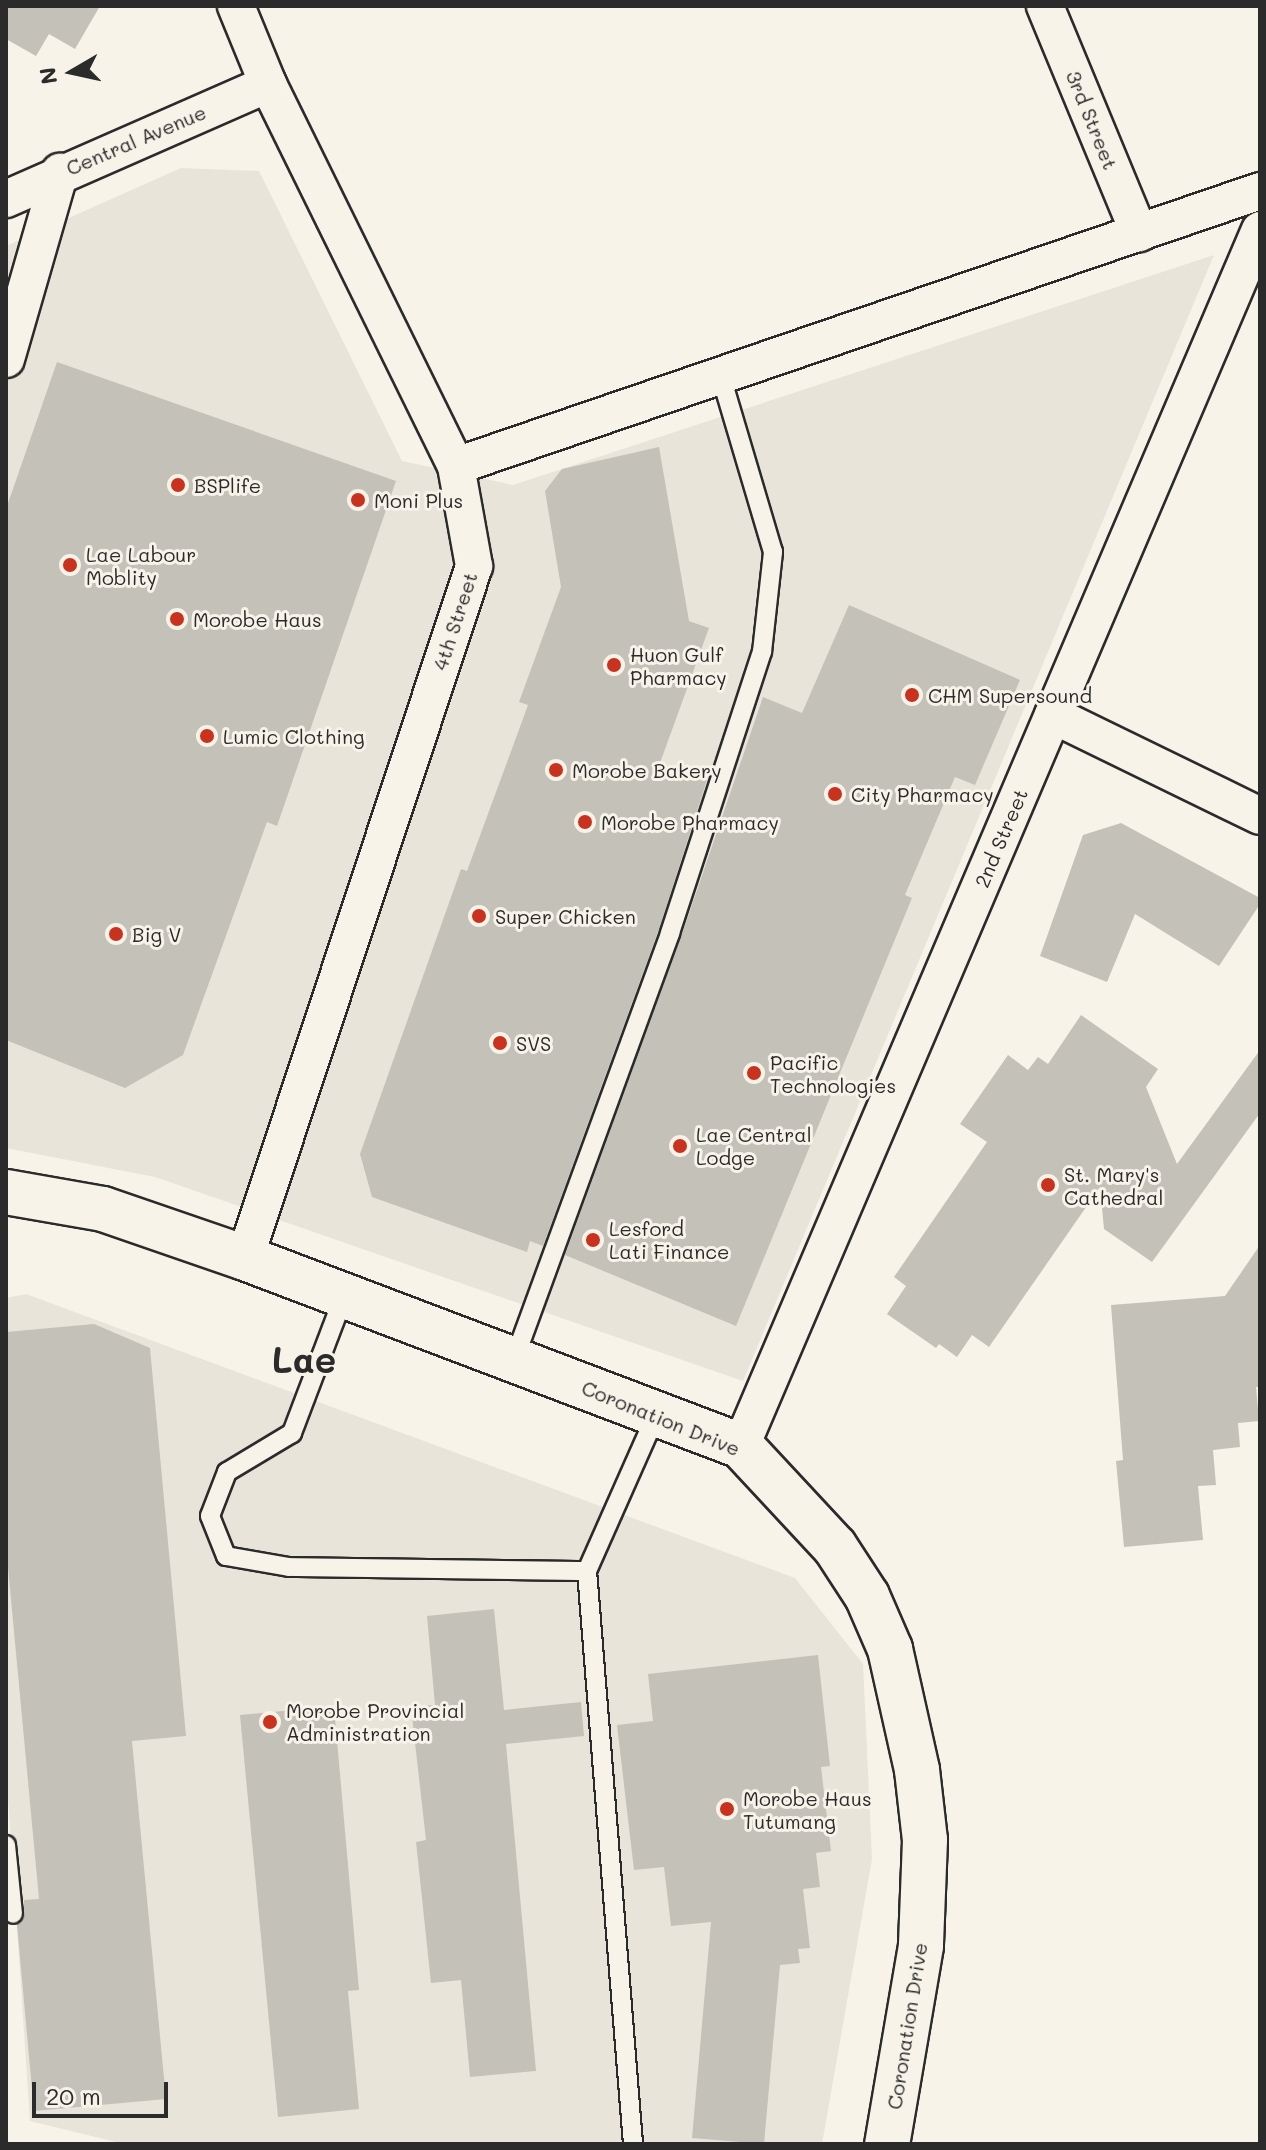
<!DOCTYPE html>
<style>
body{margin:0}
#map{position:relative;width:1266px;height:2150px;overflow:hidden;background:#f7f3e8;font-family:Mali,sans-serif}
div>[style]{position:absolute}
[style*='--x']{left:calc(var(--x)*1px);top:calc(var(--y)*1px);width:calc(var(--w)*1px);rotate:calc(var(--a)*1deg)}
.built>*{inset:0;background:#e8e4da}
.building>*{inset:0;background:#c4c1b9}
.roads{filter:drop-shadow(2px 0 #2b2b2b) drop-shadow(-2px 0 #2b2b2b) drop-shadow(0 2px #2b2b2b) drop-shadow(0 -2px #2b2b2b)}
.service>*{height:18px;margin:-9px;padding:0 9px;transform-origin:9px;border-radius:9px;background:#f7f3e8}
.minor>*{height:36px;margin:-18px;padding:0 18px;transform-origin:18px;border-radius:18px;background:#f7f3e8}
.tertiary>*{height:44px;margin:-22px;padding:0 22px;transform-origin:22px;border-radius:22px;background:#f7f3e8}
.dots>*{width:22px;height:22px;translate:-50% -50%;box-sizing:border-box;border:4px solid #f7f3e8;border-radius:50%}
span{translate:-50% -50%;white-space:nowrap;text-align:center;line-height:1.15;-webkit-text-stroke:6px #f7f3e8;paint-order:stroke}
.street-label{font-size:20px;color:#2b2b2b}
.poi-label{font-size:20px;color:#2b2b2b}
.left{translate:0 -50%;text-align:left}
.town-label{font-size:36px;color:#2b2b2b;font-weight:700}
.frame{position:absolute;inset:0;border:8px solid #2b2b2b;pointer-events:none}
.north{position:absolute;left:32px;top:32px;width:80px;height:80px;-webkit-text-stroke:6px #f7f3e8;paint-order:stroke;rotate:261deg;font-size:22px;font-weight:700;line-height:32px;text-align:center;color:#2b2b2b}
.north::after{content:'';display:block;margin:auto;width:28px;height:36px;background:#2b2b2b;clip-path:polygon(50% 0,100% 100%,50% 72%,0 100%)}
.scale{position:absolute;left:32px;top:2082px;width:136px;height:36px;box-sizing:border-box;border:4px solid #2b2b2b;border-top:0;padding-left:10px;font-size:24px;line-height:28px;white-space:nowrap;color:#2b2b2b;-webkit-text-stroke:6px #f7f3e8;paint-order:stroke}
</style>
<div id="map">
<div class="built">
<i style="clip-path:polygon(181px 168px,259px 171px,402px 461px,513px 485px,1214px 255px,743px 1381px,155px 1177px,6px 1148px,6px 246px)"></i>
<i style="clip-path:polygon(26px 1294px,795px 1578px,863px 1664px,872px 1859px,822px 2144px,124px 2144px,30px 2121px,6px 1767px,6px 1298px)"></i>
</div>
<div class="building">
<i style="clip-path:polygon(6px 6px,100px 6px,75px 49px,49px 34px,36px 56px,6px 39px)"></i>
<i style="clip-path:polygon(57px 362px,396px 481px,277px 826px,267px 822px,183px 1055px,125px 1088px,6px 1040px,6px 509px)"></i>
<i style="clip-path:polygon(659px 447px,689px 621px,709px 628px,660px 763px,707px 780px,659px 929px,543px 1246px,530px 1241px,527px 1252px,372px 1197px,360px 1154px,461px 869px,467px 871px,528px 705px,519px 702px,561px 587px,545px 491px,562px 469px)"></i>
<i style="clip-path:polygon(849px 605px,1020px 680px,975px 785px,955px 777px,905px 895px,912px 898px,736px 1326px,565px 1255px,681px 937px,763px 697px,802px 713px)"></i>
<i style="clip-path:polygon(1121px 823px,1260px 898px,1260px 904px,1219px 966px,1135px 914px,1107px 982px,1040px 956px,1083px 835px)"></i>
<i style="clip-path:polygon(1081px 1015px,1158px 1069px,1146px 1087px,1177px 1164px,1260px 1050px,1260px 1113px,1152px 1262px,1104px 1229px,1100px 1187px,989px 1347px,972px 1335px,957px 1357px,939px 1344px,936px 1348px,887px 1314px,906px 1286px,894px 1277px,987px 1142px,960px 1124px,1008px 1055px,1028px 1070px,1038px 1057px,1048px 1064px)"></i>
<i style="clip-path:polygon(1260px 1245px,1260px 1387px,1256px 1387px,1259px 1421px,1238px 1423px,1240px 1447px,1213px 1450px,1216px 1485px,1198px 1486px,1203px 1540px,1124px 1547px,1116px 1461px,1123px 1460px,1111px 1305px,1225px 1296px)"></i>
<i style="clip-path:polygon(94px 1324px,150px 1348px,186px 1736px,132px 1741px,166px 2099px,34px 2111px,17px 1925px,24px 1918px,24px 1900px,39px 1899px,6px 1546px,6px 1332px)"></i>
<i style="clip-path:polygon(494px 1609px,504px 1710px,581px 1702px,584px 1736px,506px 1744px,536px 2071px,470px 2077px,461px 1980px,431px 1983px,416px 1842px,426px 1840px,411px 1707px,435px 1705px,427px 1616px)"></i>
<i style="clip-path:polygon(818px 1655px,830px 1766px,821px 1767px,831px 1851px,816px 1853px,820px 1887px,803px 1889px,810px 1948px,798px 1949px,800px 1963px,780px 1965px,764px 2144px,692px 2138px,711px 1922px,671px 1926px,664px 1867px,634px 1870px,617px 1725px,653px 1721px,648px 1674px)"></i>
<i style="clip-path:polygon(334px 1706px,359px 1990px,348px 1991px,359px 2109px,278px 2117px,240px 1715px)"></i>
</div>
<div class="roads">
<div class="service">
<i style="--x:344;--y:1296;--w:147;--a:110.8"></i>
<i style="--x:292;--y:1433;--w:76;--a:149"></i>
<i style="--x:227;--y:1472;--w:47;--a:111.1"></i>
<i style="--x:210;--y:1516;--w:43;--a:68.2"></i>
<i style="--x:226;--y:1556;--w:64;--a:9.9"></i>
<i style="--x:289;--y:1567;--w:298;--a:0.8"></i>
<i style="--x:587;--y:1571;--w:173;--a:-66.1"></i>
<i style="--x:514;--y:1360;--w:455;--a:-69.9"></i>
<i style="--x:670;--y:933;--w:296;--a:-71.9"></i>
<i style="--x:762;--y:652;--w:101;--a:-83.7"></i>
<i style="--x:773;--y:552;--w:184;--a:-106.5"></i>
<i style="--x:587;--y:1571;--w:575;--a:85.41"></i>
<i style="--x:6;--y:1845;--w:69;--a:84.2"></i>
</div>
<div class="minor">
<i style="--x:236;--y:6;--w:84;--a:67.7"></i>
<i style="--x:268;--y:84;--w:426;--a:63.8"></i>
<i style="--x:456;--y:466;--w:102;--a:79.8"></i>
<i style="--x:474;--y:566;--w:729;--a:108.31"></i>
<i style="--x:1045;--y:6;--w:246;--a:67.5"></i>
<i style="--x:6;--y:199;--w:286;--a:-23.7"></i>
<i style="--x:6;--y:359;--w:195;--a:-73.9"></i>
<i style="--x:456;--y:466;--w:850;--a:-18.88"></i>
<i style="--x:1053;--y:715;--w:230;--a:26"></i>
<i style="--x:741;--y:1446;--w:1322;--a:-66.89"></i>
</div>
<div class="tertiary">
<i style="--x:6;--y:1192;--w:98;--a:9.9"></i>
<i style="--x:103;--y:1209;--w:150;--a:19"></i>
<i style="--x:245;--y:1258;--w:530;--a:20.76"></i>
<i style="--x:741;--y:1446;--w:138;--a:47.1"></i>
<i style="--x:835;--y:1547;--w:59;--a:56.9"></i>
<i style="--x:867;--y:1596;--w:58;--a:66.5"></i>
<i style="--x:890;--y:1649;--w:124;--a:77.4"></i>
<i style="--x:917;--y:1770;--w:70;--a:83.5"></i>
<i style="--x:925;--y:1840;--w:106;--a:92.2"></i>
<i style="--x:921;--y:1946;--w:201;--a:99.7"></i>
</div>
</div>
<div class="dots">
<i style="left:178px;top:485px;background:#c8321e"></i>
<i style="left:358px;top:500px;background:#c8321e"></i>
<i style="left:70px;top:565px;background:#c8321e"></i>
<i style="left:177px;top:619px;background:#c8321e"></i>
<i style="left:614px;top:665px;background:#c8321e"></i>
<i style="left:912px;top:695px;background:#c8321e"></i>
<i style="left:207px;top:736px;background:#c8321e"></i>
<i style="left:556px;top:770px;background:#c8321e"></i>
<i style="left:835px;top:794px;background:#c8321e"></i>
<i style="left:585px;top:822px;background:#c8321e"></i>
<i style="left:479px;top:916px;background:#c8321e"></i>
<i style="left:116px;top:934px;background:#c8321e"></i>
<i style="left:500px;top:1043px;background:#c8321e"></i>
<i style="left:754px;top:1073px;background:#c8321e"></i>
<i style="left:680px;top:1146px;background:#c8321e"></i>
<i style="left:1048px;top:1185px;background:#c8321e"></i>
<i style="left:593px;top:1240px;background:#c8321e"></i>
<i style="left:270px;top:1722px;background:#c8321e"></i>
<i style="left:727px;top:1809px;background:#c8321e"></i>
</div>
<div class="street-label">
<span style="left:1092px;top:120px;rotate:68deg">3rd Street</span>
<span style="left:136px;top:140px;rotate:-23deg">Central Avenue</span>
<span style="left:455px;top:621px;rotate:-72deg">4th Street</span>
<span style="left:1001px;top:838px;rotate:-67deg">2nd Street</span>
<span style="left:661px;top:1418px;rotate:22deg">Coronation Drive</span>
<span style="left:907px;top:2026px;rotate:-81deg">Coronation Drive</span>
</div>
<div class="poi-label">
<span class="left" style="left:194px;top:485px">BSPlife</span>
<span class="left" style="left:374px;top:500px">Moni Plus</span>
<span class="left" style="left:86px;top:566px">Lae Labour<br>Moblity</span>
<span class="left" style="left:193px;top:619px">Morobe Haus</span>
<span class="left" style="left:630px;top:666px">Huon Gulf<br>Pharmacy</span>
<span class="left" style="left:928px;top:695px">CHM Supersound</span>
<span class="left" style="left:223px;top:736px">Lumic Clothing</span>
<span class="left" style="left:572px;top:770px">Morobe Bakery</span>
<span class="left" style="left:851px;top:794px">City Pharmacy</span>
<span class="left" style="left:601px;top:822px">Morobe Pharmacy</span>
<span class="left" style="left:495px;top:916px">Super Chicken</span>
<span class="left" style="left:132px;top:934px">Big V</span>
<span class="left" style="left:516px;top:1043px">SVS</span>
<span class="left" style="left:770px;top:1074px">Pacific<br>Technologies</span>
<span class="left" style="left:696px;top:1146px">Lae Central<br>Lodge</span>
<span class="left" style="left:1064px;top:1186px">St. Mary's<br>Cathedral</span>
<span class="left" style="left:609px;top:1240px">Lesford<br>Lati Finance</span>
<span class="left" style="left:286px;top:1722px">Morobe Provincial<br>Administration</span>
<span class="left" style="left:743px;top:1810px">Morobe Haus<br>Tutumang</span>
</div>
<div class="town-label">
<span style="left:304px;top:1359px">Lae</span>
</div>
<div class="frame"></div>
<div class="north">N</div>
<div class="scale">20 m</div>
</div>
